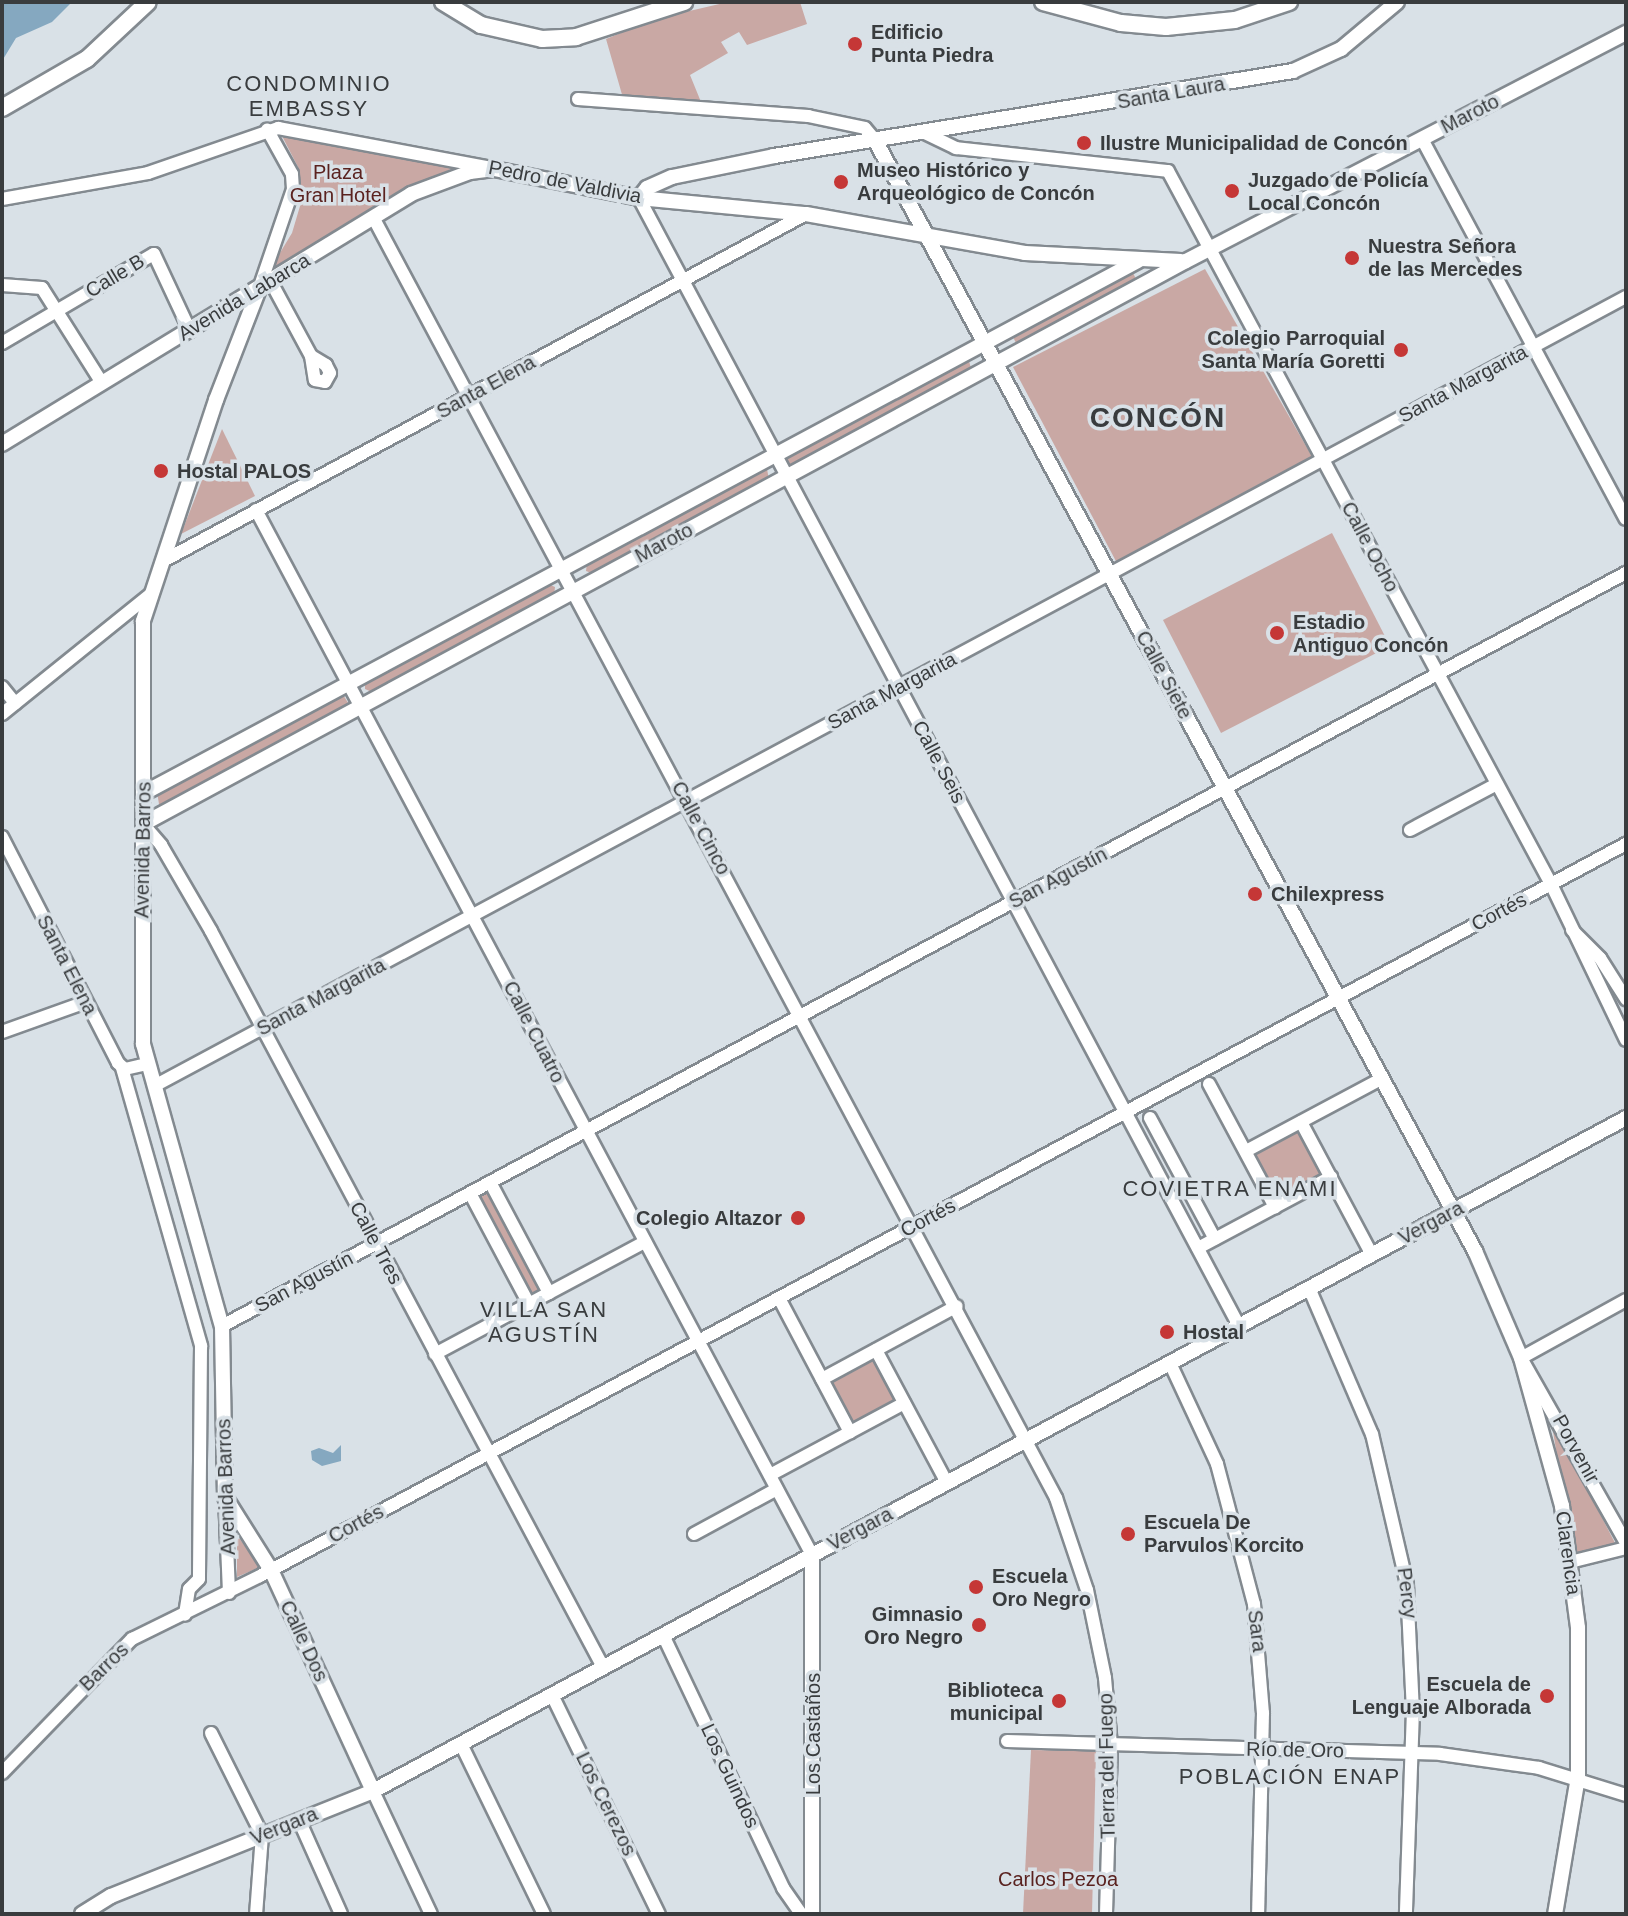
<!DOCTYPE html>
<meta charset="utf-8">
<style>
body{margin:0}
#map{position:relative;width:1628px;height:1916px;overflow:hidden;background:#d9e1e7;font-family:Arial,sans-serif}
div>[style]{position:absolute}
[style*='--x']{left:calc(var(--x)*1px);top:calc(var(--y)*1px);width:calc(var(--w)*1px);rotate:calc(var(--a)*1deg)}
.green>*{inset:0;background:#c9a8a4}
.water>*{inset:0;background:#85a8c0}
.roads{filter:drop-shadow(2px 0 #838a90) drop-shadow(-2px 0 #838a90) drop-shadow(0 2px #838a90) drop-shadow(0 -2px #838a90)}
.minor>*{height:12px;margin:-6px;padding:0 6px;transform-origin:6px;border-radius:6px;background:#fff}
.tertiary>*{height:14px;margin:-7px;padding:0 7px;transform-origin:7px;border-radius:7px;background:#fff}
.secondary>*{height:16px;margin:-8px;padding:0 8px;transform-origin:8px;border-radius:8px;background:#fff}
.dots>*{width:22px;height:22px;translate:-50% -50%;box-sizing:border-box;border:4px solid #d9e1e7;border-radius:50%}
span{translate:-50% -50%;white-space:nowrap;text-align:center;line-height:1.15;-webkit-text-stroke:7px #d9e1e7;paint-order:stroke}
.poi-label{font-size:20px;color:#393c3e;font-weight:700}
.left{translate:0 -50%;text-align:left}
.right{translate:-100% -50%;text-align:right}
.street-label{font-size:20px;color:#393c3e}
.park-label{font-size:20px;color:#5a221f}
.neighbourhood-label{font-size:22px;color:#393c3e;letter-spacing:2px}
.district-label{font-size:28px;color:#393c3e;font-weight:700;letter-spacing:2px}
.frame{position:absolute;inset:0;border:4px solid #393c3e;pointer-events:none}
</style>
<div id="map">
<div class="green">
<i style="clip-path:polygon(728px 2px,800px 2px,807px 24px,747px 45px,739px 32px,721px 42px,728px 53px,690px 75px,701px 102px,623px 98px,606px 39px,655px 19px)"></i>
<i style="clip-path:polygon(282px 136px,455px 167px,365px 212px,269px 271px,292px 233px,303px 196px,298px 167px)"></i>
<i style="clip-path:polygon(1205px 269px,1314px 460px,1118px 565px,1013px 367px)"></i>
<i style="clip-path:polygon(1133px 273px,1137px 281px,1018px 347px,1013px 337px)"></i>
<i style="clip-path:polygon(969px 361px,972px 372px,790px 471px,781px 461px)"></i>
<i style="clip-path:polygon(222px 429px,255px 496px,181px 534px)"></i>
<i style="clip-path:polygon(767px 469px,769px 480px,594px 574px,586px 571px,587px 563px)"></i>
<i style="clip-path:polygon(1332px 533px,1390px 646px,1221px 733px,1163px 620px)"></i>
<i style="clip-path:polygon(548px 584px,555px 587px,554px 596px,374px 693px,365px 689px,365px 681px)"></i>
<i style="clip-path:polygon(342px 693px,350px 706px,160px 810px,157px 792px)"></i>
<i style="clip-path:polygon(1298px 1131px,1322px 1173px,1277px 1199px,1254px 1154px)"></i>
<i style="clip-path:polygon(491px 1190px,545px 1290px,531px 1298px,477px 1197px)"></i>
<i style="clip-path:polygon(874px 1359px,896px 1401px,852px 1425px,830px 1381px)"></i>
<i style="clip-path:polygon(1551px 1419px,1614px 1541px,1615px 1543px,1573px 1554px)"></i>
<i style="clip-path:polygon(237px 1535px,260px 1567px,237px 1577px)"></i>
<i style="clip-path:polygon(1031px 1750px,1096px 1751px,1092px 1914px,1023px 1914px)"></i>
</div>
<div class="water">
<i style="clip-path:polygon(2px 2px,72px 2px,52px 22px,16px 38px,2px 61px)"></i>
<i style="clip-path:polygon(341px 1445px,341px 1461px,322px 1466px,312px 1460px,311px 1451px,319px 1448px,333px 1453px)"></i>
</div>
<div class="roads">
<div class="minor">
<i style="--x:578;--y:99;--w:231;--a:4.2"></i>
<i style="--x:808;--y:116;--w:58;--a:11.9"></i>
<i style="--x:865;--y:128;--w:16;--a:50"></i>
<i style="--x:923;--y:132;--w:37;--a:26"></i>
<i style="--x:956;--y:148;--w:213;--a:6.2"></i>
<i style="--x:1168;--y:171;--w:809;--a:61.76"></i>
<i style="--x:1551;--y:884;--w:173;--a:64.3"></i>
<i style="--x:1422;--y:139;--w:431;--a:61.8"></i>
<i style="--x:639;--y:198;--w:1278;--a:61.99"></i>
<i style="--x:2;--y:199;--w:148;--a:-10.1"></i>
<i style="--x:148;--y:173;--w:138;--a:-19.1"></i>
<i style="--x:278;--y:128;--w:217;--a:10.6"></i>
<i style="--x:373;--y:217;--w:1452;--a:61.93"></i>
<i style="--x:1056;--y:1498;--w:97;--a:71.4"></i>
<i style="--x:1087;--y:1590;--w:90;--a:78.4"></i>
<i style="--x:1105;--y:1678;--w:67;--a:84.9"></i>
<i style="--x:1111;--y:1745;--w:169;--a:91.7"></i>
<i style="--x:271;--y:282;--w:84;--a:61.6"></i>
<i style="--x:311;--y:356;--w:24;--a:81"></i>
<i style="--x:315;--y:380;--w:10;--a:11"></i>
<i style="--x:325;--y:382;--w:10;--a:-61"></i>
<i style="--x:330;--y:373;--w:9;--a:-117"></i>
<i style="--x:326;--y:365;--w:17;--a:-149"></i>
<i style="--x:2;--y:285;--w:40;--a:4.3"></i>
<i style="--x:42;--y:288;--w:112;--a:57.7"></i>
<i style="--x:259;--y:289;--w:106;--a:-71.2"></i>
<i style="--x:293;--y:189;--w:15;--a:-94"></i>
<i style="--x:292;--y:174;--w:51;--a:-119.1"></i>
<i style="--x:2;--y:343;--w:176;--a:-30.4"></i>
<i style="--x:154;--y:254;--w:85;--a:64.9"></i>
<i style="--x:256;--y:510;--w:1184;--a:61.98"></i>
<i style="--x:165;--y:560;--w:728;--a:-28.36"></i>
<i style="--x:2;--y:687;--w:21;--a:51"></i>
<i style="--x:2;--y:714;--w:193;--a:-38.9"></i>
<i style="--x:143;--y:824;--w:28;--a:49"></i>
<i style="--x:161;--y:845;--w:99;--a:59.8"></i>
<i style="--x:211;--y:931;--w:834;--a:61.96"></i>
<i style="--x:1410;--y:830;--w:98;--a:-27.9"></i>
<i style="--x:2;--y:837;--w:254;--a:62.8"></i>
<i style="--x:118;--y:1063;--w:9;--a:41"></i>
<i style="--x:125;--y:1069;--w:23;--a:-13"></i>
<i style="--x:1572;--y:930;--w:40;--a:45"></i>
<i style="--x:1600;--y:958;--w:49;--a:57.6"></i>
<i style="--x:2;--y:1032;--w:89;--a:-19.7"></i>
<i style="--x:122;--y:1068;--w:289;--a:74.1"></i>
<i style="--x:201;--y:1346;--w:233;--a:90.5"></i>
<i style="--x:199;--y:1579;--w:14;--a:135"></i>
<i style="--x:189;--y:1589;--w:26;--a:99"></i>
<i style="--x:158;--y:1084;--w:1666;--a:-28.2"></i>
<i style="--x:1209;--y:1084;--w:140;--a:61.8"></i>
<i style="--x:1150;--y:1118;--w:137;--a:61.8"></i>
<i style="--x:1301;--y:1122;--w:151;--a:61.9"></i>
<i style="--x:1246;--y:1151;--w:153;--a:-28.1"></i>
<i style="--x:490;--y:1182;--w:126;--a:62"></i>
<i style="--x:470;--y:1193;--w:126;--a:62"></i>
<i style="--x:1198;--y:1248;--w:151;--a:-28.1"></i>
<i style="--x:1309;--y:1288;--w:159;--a:66.7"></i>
<i style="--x:1372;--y:1434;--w:155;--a:76.9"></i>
<i style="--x:1407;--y:1585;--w:125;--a:87.3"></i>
<i style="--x:1413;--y:1710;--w:204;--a:92"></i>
<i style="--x:779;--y:1298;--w:152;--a:62.1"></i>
<i style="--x:1626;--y:1300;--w:120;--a:151.1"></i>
<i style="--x:1521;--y:1358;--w:213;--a:60.4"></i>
<i style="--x:222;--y:1326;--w:1593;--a:-28.21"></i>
<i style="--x:876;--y:1350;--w:151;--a:61.9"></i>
<i style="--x:435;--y:1354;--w:238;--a:-28.1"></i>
<i style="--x:1170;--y:1363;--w:111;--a:65"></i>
<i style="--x:1217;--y:1464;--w:145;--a:75.2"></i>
<i style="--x:1254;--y:1604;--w:109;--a:85.3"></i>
<i style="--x:1263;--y:1713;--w:201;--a:91.4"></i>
<i style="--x:822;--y:1379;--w:153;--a:-28.4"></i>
<i style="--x:770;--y:1475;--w:152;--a:-28.2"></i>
<i style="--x:225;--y:1497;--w:96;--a:87.6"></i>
<i style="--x:694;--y:1534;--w:94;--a:-28.5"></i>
<i style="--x:1570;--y:1562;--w:58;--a:-14"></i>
<i style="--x:663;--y:1635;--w:280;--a:64.6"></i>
<i style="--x:783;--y:1888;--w:32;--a:55"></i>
<i style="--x:552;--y:1695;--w:244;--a:64"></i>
<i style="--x:211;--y:1733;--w:114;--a:63.4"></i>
<i style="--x:262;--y:1835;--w:79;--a:94.3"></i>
<i style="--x:1007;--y:1741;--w:433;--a:1.7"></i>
<i style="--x:1440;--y:1754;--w:100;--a:8"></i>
<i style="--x:1539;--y:1768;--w:91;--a:17.2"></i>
<i style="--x:461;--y:1744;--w:189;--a:64"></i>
<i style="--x:2;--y:1773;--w:187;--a:-45.9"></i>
<i style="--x:132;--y:1639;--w:143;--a:-26.2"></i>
<i style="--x:260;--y:1576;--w:1550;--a:-28.19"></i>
<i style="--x:373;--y:1791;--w:136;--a:64.8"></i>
<i style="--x:299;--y:1820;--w:103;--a:65.9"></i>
</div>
<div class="tertiary">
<i style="--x:875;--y:140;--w:1263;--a:61.63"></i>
<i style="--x:1475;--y:1251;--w:116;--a:66.7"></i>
<i style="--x:1521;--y:1358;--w:154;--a:74.5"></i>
<i style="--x:1562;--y:1506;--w:123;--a:82.5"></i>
<i style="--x:1578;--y:1628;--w:149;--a:90"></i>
<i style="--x:1578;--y:1777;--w:139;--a:99.5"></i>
<i style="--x:639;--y:198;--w:13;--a:-51"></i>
<i style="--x:647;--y:188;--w:27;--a:-24"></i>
<i style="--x:672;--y:177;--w:104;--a:-11.6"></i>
<i style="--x:774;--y:156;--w:526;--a:-9.3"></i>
<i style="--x:1293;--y:71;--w:53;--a:-24.6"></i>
<i style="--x:1341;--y:49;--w:73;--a:-40"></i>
<i style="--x:259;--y:289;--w:119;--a:111.2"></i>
<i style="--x:216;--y:400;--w:233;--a:108.3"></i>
<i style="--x:143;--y:621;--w:423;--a:90"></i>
<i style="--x:143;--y:1044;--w:293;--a:74.4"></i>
<i style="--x:222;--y:1326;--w:171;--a:89"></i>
<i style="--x:225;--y:1497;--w:86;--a:57.8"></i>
<i style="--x:271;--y:1570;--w:243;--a:65.2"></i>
<i style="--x:2;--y:444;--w:479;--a:-31.4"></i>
<i style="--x:411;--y:194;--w:63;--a:-20.4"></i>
<i style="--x:470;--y:172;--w:24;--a:-7"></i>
<i style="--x:494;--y:169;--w:148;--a:11.3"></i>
<i style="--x:639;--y:198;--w:168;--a:5.5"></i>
<i style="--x:806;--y:214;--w:222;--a:10.1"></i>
<i style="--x:1025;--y:253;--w:156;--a:2.9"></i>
<i style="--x:144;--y:793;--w:1127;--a:-28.16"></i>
<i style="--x:143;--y:824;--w:1185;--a:-28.36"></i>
<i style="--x:1186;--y:261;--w:496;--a:-27.4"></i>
<i style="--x:82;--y:1914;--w:34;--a:-32"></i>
<i style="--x:111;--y:1896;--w:282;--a:-21.8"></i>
<i style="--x:373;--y:1791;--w:1422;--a:-28.24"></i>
<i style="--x:812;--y:1914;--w:359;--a:-90"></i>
</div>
<div class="secondary">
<i style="--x:443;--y:2;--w:44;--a:31.2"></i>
<i style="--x:481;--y:25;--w:63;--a:12.9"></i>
<i style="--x:542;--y:39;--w:34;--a:-3"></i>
<i style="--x:576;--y:37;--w:114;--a:-18"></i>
<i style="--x:1043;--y:2;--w:81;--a:15.1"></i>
<i style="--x:1121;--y:23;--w:45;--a:5.1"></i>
<i style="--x:1166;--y:27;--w:69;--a:-5.8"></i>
<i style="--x:1235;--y:20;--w:57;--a:-18.4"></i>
<i style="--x:2;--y:108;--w:98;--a:-30"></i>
<i style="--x:87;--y:59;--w:83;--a:-43.1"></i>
</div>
</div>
<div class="dots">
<i style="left:855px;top:44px;background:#c53736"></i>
<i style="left:1084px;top:143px;background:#c53736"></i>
<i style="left:841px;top:182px;background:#c53736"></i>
<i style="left:1232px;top:191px;background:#c53736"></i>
<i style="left:1352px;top:258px;background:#c53736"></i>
<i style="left:1401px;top:350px;background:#c53736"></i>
<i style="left:161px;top:471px;background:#c53736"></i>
<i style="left:1277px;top:633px;background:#c53736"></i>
<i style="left:1255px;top:894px;background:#c53736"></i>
<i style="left:798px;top:1218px;background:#c53736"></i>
<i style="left:1167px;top:1332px;background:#c53736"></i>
<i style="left:1128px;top:1534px;background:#c53736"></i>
<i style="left:976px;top:1587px;background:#c53736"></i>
<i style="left:979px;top:1625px;background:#c53736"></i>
<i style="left:1547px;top:1696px;background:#c53736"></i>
<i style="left:1059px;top:1701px;background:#c53736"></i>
</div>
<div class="poi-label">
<span class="left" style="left:871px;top:44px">Edificio<br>Punta Piedra</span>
<span class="left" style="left:1100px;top:143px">Ilustre Municipalidad de Concón</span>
<span class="left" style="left:857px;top:182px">Museo Histórico y<br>Arqueológico de Concón</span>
<span class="left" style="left:1248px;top:192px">Juzgado de Policía<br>Local Concón</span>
<span class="left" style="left:1368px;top:258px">Nuestra Señora<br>de las Mercedes</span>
<span class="right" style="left:1385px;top:350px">Colegio Parroquial<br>Santa María Goretti</span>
<span class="left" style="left:177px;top:471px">Hostal PALOS</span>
<span class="left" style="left:1293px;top:634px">Estadio<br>Antiguo Concón</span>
<span class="left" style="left:1271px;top:894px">Chilexpress</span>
<span class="right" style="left:782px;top:1218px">Colegio Altazor</span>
<span class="left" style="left:1183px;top:1332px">Hostal</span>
<span class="left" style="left:1144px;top:1534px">Escuela De<br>Parvulos Korcito</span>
<span class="left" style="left:992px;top:1588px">Escuela<br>Oro Negro</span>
<span class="right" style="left:963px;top:1626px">Gimnasio<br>Oro Negro</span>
<span class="right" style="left:1531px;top:1696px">Escuela de<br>Lenguaje Alborada</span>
<span class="right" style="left:1043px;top:1702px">Biblioteca<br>municipal</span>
</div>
<div class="street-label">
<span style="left:1171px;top:93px;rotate:-10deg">Santa Laura</span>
<span style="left:1470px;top:114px;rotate:-27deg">Maroto</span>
<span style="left:565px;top:182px;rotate:11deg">Pedro de Valdivia</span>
<span style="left:115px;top:276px;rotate:-31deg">Calle B</span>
<span style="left:244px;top:297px;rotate:-31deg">Avenida Labarca</span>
<span style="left:1463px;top:384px;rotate:-28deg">Santa Margarita</span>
<span style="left:486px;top:387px;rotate:-29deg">Santa Elena</span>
<span style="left:664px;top:543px;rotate:-28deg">Maroto</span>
<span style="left:1370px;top:547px;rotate:62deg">Calle Ocho</span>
<span style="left:1164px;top:675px;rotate:62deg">Calle Siete</span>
<span style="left:892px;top:691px;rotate:-28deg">Santa Margarita</span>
<span style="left:939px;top:762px;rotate:62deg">Calle Seis</span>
<span style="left:701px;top:828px;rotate:62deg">Calle Cinco</span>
<span style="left:143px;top:850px;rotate:-89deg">Avenida Barros</span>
<span style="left:1058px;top:878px;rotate:-28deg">San Agustín</span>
<span style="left:1499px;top:912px;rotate:-28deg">Cortés</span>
<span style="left:67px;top:965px;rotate:63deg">Santa Elena</span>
<span style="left:321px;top:997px;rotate:-28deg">Santa Margarita</span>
<span style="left:534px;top:1032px;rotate:63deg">Calle Cuatro</span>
<span style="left:928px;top:1218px;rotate:-28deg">Cortés</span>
<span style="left:1431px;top:1223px;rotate:-28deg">Vergara</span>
<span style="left:376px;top:1243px;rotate:62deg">Calle Tres</span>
<span style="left:304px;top:1282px;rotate:-28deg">San Agustín</span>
<span style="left:1576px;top:1449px;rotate:61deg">Porvenir</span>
<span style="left:226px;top:1487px;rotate:-92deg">Avenida Barros</span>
<span style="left:356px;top:1524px;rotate:-28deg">Cortés</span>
<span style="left:860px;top:1529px;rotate:-28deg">Vergara</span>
<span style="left:1568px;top:1553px;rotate:82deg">Clarencia</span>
<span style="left:1407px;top:1593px;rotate:83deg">Percy</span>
<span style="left:1257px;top:1631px;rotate:83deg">Sara</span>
<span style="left:304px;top:1641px;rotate:65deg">Calle Dos</span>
<span style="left:104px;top:1667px;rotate:-44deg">Barros</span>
<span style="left:813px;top:1734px;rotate:-90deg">Los Castaños</span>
<span style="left:1295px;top:1750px;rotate:1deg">Río de Oro</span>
<span style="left:1107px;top:1766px;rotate:-91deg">Tierra del Fuego</span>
<span style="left:730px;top:1776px;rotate:65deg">Los Guindos</span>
<span style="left:606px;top:1804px;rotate:64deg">Los Cerezos</span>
<span style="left:284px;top:1826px;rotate:-22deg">Vergara</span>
</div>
<div class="park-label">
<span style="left:338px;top:184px">Plaza<br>Gran Hotel</span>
<span style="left:1058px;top:1879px">Carlos Pezoa</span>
</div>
<div class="neighbourhood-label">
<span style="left:309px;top:96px">CONDOMINIO<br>EMBASSY</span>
<span style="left:1230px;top:1189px">COVIETRA ENAMI</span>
<span style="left:544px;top:1322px">VILLA SAN<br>AGUSTÍN</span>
<span style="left:1290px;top:1777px">POBLACIÓN ENAP</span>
</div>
<div class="district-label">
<span style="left:1158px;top:418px">CONCÓN</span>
</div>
<div class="frame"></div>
</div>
